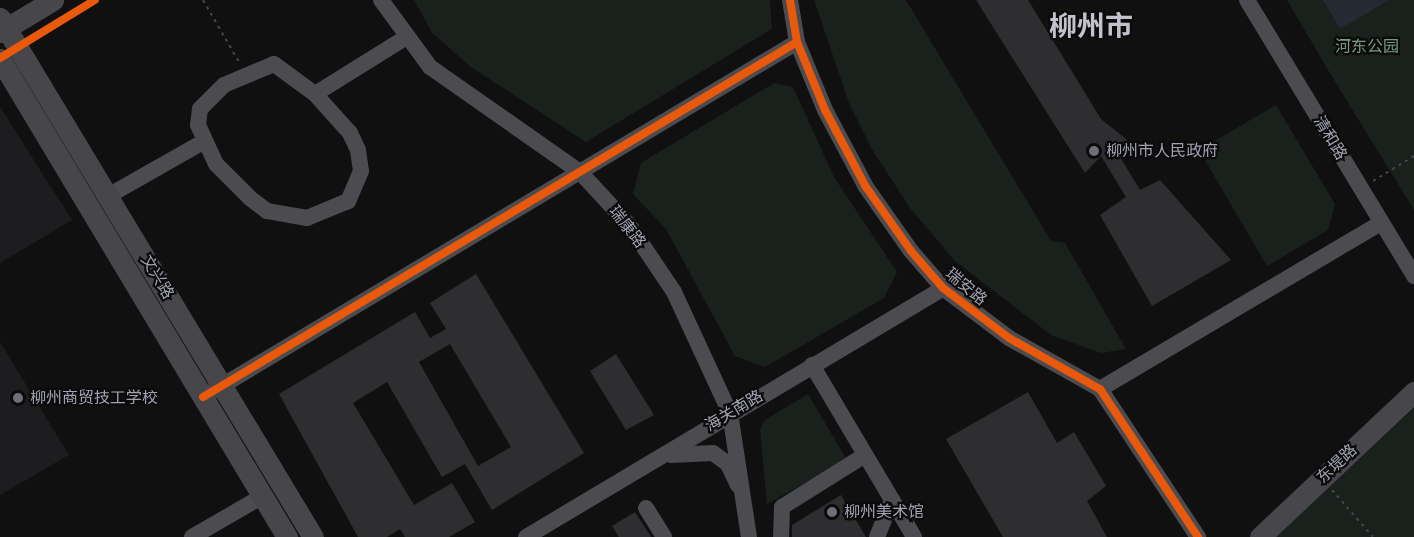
<!DOCTYPE html>
<meta charset="utf-8">
<style>
body{margin:0}
#map{position:relative;width:1414px;height:537px;overflow:hidden;background:#101010;font-family:Raleway,"Noto Sans SC",sans-serif}
div>[style]{position:absolute}
[style*='--x']{left:calc(var(--x)*1px);top:calc(var(--y)*1px);width:calc(var(--w)*1px);rotate:calc(var(--a)*1deg)}
.built>*{inset:0;background:#1d1d1f}
.green>*{inset:0;background:#1a201c}
.water>*{inset:0;background:#252931}
.building>*{inset:0;background:#2e2e30}
.path>*{height:2px;margin-top:-1px;transform-origin:0;background:repeating-linear-gradient(90deg,#46464b 0 3px,transparent 0 7.5px)}
.minor>*{height:16px;margin:-8px;padding:0 8px;transform-origin:8px;border-radius:8px;background:#4b4b50}
.major>*{height:21px;margin:-10.5px;padding:0 10.5px;transform-origin:10.5px;border-radius:10.5px;background:#47474b}
.cycleway>*{height:8px;margin:-4px;padding:0 4px;transform-origin:4px;border-radius:4px;background:#e8590c}
.dots>*{width:16px;height:16px;translate:-50% -50%;box-sizing:border-box;border:3px solid #0b0b0c;border-radius:50%}
span{translate:-50% -50%;white-space:nowrap;text-align:center;line-height:1.15;-webkit-text-stroke:4.5px #0b0b0c;paint-order:stroke}
.park-label{font-size:16px;color:#799c82}
.street-label{font-size:16px;color:#a1a3b1}
.poi-label{font-size:16px;color:#a1a3b1}
.left{translate:0 -50%;text-align:left}
.town-label{font-size:28px;color:#c2c2cd;font-weight:700}
</style>
<div id="map">
<div class="built">
<i style="clip-path:polygon(0 107px,72px 220px,0 263px)"></i>
<i style="clip-path:polygon(0 342px,69px 455px,0 495px)"></i>
</div>
<div class="green">
<i style="clip-path:polygon(414px 0,770px 0,772px 29px,586px 142px,471px 67px,432px 33px)"></i>
<i style="clip-path:polygon(814px 0,906px 0,1051px 241px,1065px 243px,1126px 349px,1101px 353px,1051px 335px,955px 261px,910px 208px,873px 151px,849px 103px)"></i>
<i style="clip-path:polygon(1287px 0,1414px 0,1414px 210px,1331px 75px)"></i>
<i style="clip-path:polygon(774px 83px,793px 87px,834px 177px,897px 272px,884px 298px,765px 367px,735px 356px,666px 229px,633px 194px,641px 163px)"></i>
<i style="clip-path:polygon(1276px 105px,1335px 204px,1328px 230px,1267px 266px,1199px 150px)"></i>
<i style="clip-path:polygon(808px 394px,847px 460px,767px 504px,760px 429px,765px 420px)"></i>
<i style="clip-path:polygon(1414px 408px,1414px 537px,1276px 537px)"></i>
</div>
<div class="water">
<i style="clip-path:polygon(1323px 0,1389px 0,1340px 29px)"></i>
</div>
<div class="building">
<i style="clip-path:polygon(976px 0,1028px 0,1101px 119px,1131px 143px,1114px 147px,1140px 190px,1160px 180px,1231px 260px,1152px 306px,1100px 215px,1126px 197px,1101px 156px,1085px 173px)"></i>
<i style="clip-path:polygon(evenodd,476px 274px,584px 453px,492px 510px,465px 464px,442px 477px,387px 382px,353px 403px,414px 505px,452px 483px,475px 522px,449px 537px,405px 537px,400px 529px,387px 537px,358px 537px,279px 394px,415px 312px,430px 338px,446px 329px,430px 303px,476px 274px,450px 344px,511px 447px,478px 466px,419px 362px,450px 344px)"></i>
<i style="clip-path:polygon(616px 354px,654px 415px,626px 430px,590px 371px)"></i>
<i style="clip-path:polygon(1028px 392px,1057px 443px,1074px 432px,1106px 486px,1087px 501px,1107px 537px,1003px 537px,946px 439px)"></i>
<i style="clip-path:polygon(841px 495px,866px 537px,792px 537px,792px 525px)"></i>
<i style="clip-path:polygon(635px 512px,651px 537px,619px 537px,612px 526px)"></i>
</div>
<div class="path">
<i style="--x:203;--y:0;--w:72;--a:59.9"></i>
<i style="--x:1373;--y:181;--w:48;--a:-31.4"></i>
<i style="--x:1332;--y:490;--w:62;--a:48.9"></i>
</div>
<div class="minor">
<i style="--x:381;--y:0;--w:83;--a:53.8"></i>
<i style="--x:430;--y:67;--w:183;--a:35"></i>
<i style="--x:580;--y:172;--w:72;--a:47.2"></i>
<i style="--x:629;--y:225;--w:81;--a:56.1"></i>
<i style="--x:674;--y:292;--w:133;--a:65.2"></i>
<i style="--x:730;--y:413;--w:125;--a:81.3"></i>
<i style="--x:790;--y:0;--w:43;--a:80.5"></i>
<i style="--x:797;--y:42;--w:74;--a:67.6"></i>
<i style="--x:825;--y:110;--w:87;--a:62"></i>
<i style="--x:866;--y:187;--w:78;--a:54.9"></i>
<i style="--x:911;--y:251;--w:49;--a:49.1"></i>
<i style="--x:943;--y:288;--w:83;--a:37.1"></i>
<i style="--x:1009;--y:338;--w:104;--a:29.3"></i>
<i style="--x:1100;--y:389;--w:178;--a:56.5"></i>
<i style="--x:1247;--y:0;--w:323;--a:58.8"></i>
<i style="--x:274;--y:64;--w:51;--a:36.2"></i>
<i style="--x:315;--y:94;--w:52;--a:48.1"></i>
<i style="--x:350;--y:133;--w:19;--a:65"></i>
<i style="--x:358;--y:150;--w:21;--a:82"></i>
<i style="--x:361;--y:171;--w:33;--a:113"></i>
<i style="--x:348;--y:201;--w:44;--a:157.5"></i>
<i style="--x:307;--y:218;--w:41;--a:-170.1"></i>
<i style="--x:267;--y:211;--w:21;--a:-143"></i>
<i style="--x:250;--y:198;--w:48;--a:-135"></i>
<i style="--x:216;--y:164;--w:43;--a:-114.8"></i>
<i style="--x:198;--y:125;--w:16;--a:-83"></i>
<i style="--x:200;--y:109;--w:34;--a:-45"></i>
<i style="--x:224;--y:85;--w:54;--a:-22.8"></i>
<i style="--x:315;--y:94;--w:106;--a:-31.9"></i>
<i style="--x:108;--y:196;--w:109;--a:-29.6"></i>
<i style="--x:812;--y:365;--w:200;--a:59.3"></i>
<i style="--x:1100;--y:389;--w:326;--a:-30.6"></i>
<i style="--x:203;--y:397;--w:692;--a:-30.86"></i>
<i style="--x:671;--y:455;--w:42;--a:-2.7"></i>
<i style="--x:713;--y:453;--w:19;--a:36"></i>
<i style="--x:728;--y:464;--w:23;--a:65"></i>
<i style="--x:646;--y:508;--w:34;--a:58"></i>
<i style="--x:192;--y:537;--w:82;--a:-30"></i>
<i style="--x:526;--y:537;--w:486;--a:-30.8"></i>
<i style="--x:781;--y:537;--w:30;--a:-88"></i>
<i style="--x:782;--y:507;--w:98;--a:-32.1"></i>
<i style="--x:877;--y:537;--w:40;--a:-68"></i>
</div>
<div class="major">
<i style="--x:0;--y:18;--w:606;--a:58.91"></i>
<i style="--x:0;--y:32;--w:62;--a:-31.1"></i>
<i style="--x:0;--y:59;--w:558;--a:59.02"></i>
<i style="--x:1260;--y:537;--w:212;--a:-43.3"></i>
</div>
<div class="cycleway">
<i style="--x:790;--y:0;--w:43;--a:80.5"></i>
<i style="--x:797;--y:42;--w:74;--a:67.6"></i>
<i style="--x:825;--y:110;--w:87;--a:62"></i>
<i style="--x:866;--y:187;--w:78;--a:54.9"></i>
<i style="--x:911;--y:251;--w:49;--a:49.1"></i>
<i style="--x:943;--y:288;--w:83;--a:37.1"></i>
<i style="--x:1009;--y:338;--w:104;--a:29.3"></i>
<i style="--x:1100;--y:389;--w:178;--a:56.5"></i>
<i style="--x:0;--y:58;--w:111;--a:-31.4"></i>
<i style="--x:203;--y:397;--w:692;--a:-30.86"></i>
</div>
<div class="dots">
<i style="left:1094px;top:151px;background:#6e7079"></i>
<i style="left:18px;top:398px;background:#6e7079"></i>
<i style="left:832px;top:512px;background:#6e7079"></i>
</div>
<div class="park-label">
<span style="left:1367px;top:47px">河东公园</span>
</div>
<div class="street-label">
<span style="left:1330px;top:138px;rotate:59deg">清和路</span>
<span style="left:627px;top:227px;rotate:52deg">瑞康路</span>
<span style="left:157px;top:277px;rotate:59deg">文兴路</span>
<span style="left:966px;top:287px;rotate:40deg">瑞安路</span>
<span style="left:734px;top:411px;rotate:-31deg">海关南路</span>
<span style="left:1337px;top:464px;rotate:-43deg">东堤路</span>
</div>
<div class="poi-label">
<span class="left" style="left:1106px;top:151px">柳州市人民政府</span>
<span class="left" style="left:30px;top:398px">柳州商贸技工学校</span>
<span class="left" style="left:844px;top:512px">柳州美术馆</span>
</div>
<div class="town-label">
<span style="left:1091px;top:27px">柳州市</span>
</div>
</div>
